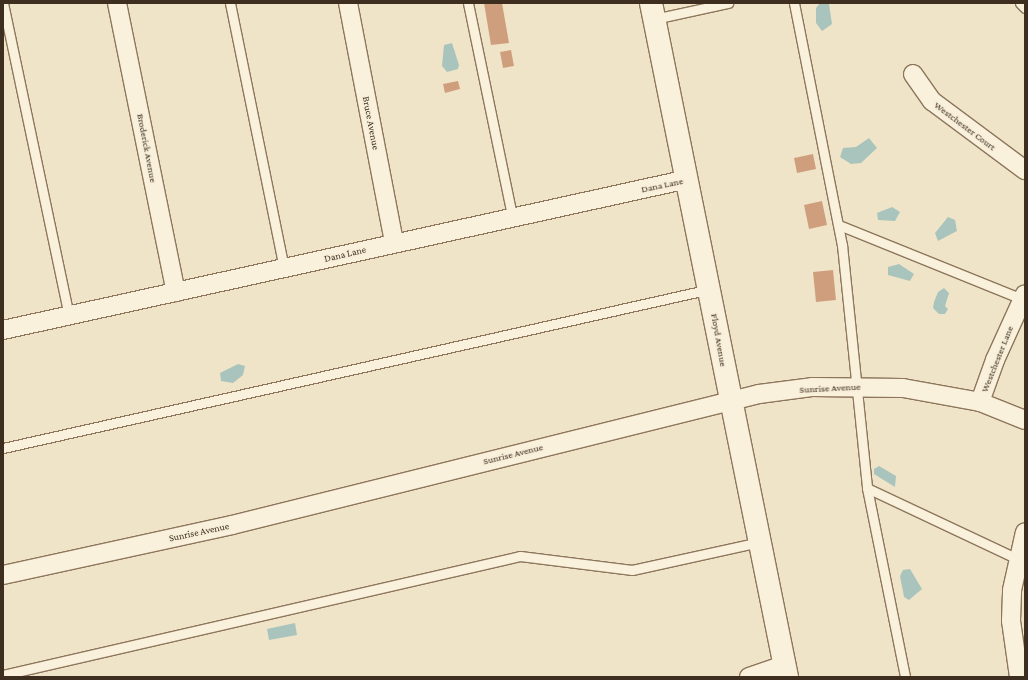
<!DOCTYPE html>
<style>
body{margin:0}
#map{position:relative;width:1028px;height:680px;overflow:hidden;background:#f0e4c8;font-family:"Crimson Pro",serif}
div>[style]{position:absolute}
[style*='--x']{left:calc(var(--x)*1px);top:calc(var(--y)*1px);width:calc(var(--w)*1px);rotate:calc(var(--a)*1deg)}
.water>*{inset:0;background:#a9c4bc}
.building>*{inset:0;background:#cf9f7d}
.roads{filter:drop-shadow(1px 0 #8d765c) drop-shadow(-1px 0 #8d765c) drop-shadow(0 1px #8d765c) drop-shadow(0 -1px #8d765c)}
.lane>*{height:9px;margin:-4.5px;padding:0 4.5px;transform-origin:4.5px;border-radius:4.5px;background:#faf1dc}
.street>*{height:18px;margin:-9px;padding:0 9px;transform-origin:9px;border-radius:9px;background:#faf1dc}
.secondary>*{height:22px;margin:-11px;padding:0 11px;transform-origin:11px;border-radius:11px;background:#faf1dc}
span{translate:-50% -50%;white-space:nowrap;text-align:center;line-height:1.15;-webkit-text-stroke:3.5px #f7eed8;paint-order:stroke}
.street-label{font-size:10px;color:#3d2e20}
.frame{position:absolute;inset:0;border:4px solid #3d2e20;pointer-events:none}
</style>
<div id="map">
<div class="water">
<i style="clip-path:polygon(820px 3px,829px 4px,832px 24px,822px 31px,816px 23px,816px 8px)"></i>
<i style="clip-path:polygon(452px 43px,459px 65px,458px 69px,447px 72px,442px 66px,444px 45px)"></i>
<i style="clip-path:polygon(869px 138px,877px 148px,861px 163px,851px 164px,840px 157px,843px 148px,856px 147px)"></i>
<i style="clip-path:polygon(892px 207px,900px 212px,895px 221px,878px 220px,877px 213px)"></i>
<i style="clip-path:polygon(948px 217px,955px 220px,957px 231px,938px 241px,935px 233px)"></i>
<i style="clip-path:polygon(899px 264px,914px 274px,910px 281px,888px 275px,888px 267px)"></i>
<i style="clip-path:polygon(944px 288px,949px 293px,945px 306px,948px 309px,945px 314px,939px 314px,933px 308px,934px 302px,938px 292px)"></i>
<i style="clip-path:polygon(238px 364px,245px 366px,243px 375px,233px 383px,221px 381px,220px 373px)"></i>
<i style="clip-path:polygon(879px 466px,896px 476px,895px 487px,874px 474px,874px 469px)"></i>
<i style="clip-path:polygon(910px 569px,922px 589px,909px 600px,904px 597px,900px 576px,903px 570px)"></i>
<i style="clip-path:polygon(295px 623px,297px 635px,269px 640px,267px 629px)"></i>
</div>
<div class="building">
<i style="clip-path:polygon(484px 3px,502px 3px,509px 43px,491px 45px)"></i>
<i style="clip-path:polygon(511px 50px,514px 66px,503px 68px,500px 52px)"></i>
<i style="clip-path:polygon(458px 81px,460px 89px,445px 93px,443px 84px)"></i>
<i style="clip-path:polygon(813px 154px,816px 169px,797px 173px,794px 158px)"></i>
<i style="clip-path:polygon(822px 201px,827px 225px,809px 229px,804px 205px)"></i>
<i style="clip-path:polygon(833px 270px,836px 300px,816px 302px,813px 272px)"></i>
</div>
<div class="roads">
<div class="lane">
<i style="--x:3;--y:3;--w:320;--a:78.1"></i>
<i style="--x:230;--y:3;--w:270;--a:78.5"></i>
<i style="--x:468;--y:3;--w:217;--a:78.3"></i>
<i style="--x:794;--y:3;--w:247;--a:78.8"></i>
<i style="--x:842;--y:245;--w:244;--a:84.1"></i>
<i style="--x:867;--y:488;--w:171;--a:25.2"></i>
<i style="--x:1020;--y:3;--w:7;--a:45"></i>
<i style="--x:654;--y:19;--w:76;--a:-12.2"></i>
<i style="--x:839;--y:225;--w:201;--a:22"></i>
<i style="--x:3;--y:448;--w:725;--a:-12.67"></i>
<i style="--x:867;--y:488;--w:193;--a:78.6"></i>
<i style="--x:3;--y:675;--w:531;--a:-12.96"></i>
<i style="--x:520;--y:556;--w:113;--a:7.1"></i>
<i style="--x:632;--y:570;--w:130;--a:-12.4"></i>
</div>
<div class="street">
<i style="--x:117;--y:3;--w:295;--a:78.5"></i>
<i style="--x:348;--y:3;--w:243;--a:79.1"></i>
<i style="--x:913;--y:74;--w:33;--a:55"></i>
<i style="--x:932;--y:101;--w:116;--a:36.6"></i>
<i style="--x:3;--y:330;--w:701;--a:-12.43"></i>
<i style="--x:980;--y:402;--w:45;--a:-70.3"></i>
<i style="--x:995;--y:360;--w:72;--a:-65.6"></i>
<i style="--x:3;--y:575;--w:234;--a:-12.3"></i>
<i style="--x:232;--y:525;--w:543;--a:-13.96"></i>
<i style="--x:759;--y:394;--w:53;--a:-7.5"></i>
<i style="--x:812;--y:387;--w:91;--a:0.6"></i>
<i style="--x:903;--y:388;--w:78;--a:10.3"></i>
<i style="--x:980;--y:402;--w:48;--a:21.8"></i>
<i style="--x:749;--y:677;--w:37;--a:-19"></i>
<i style="--x:1019;--y:677;--w:57;--a:-98.1"></i>
<i style="--x:1011;--y:621;--w:31;--a:-88"></i>
<i style="--x:1012;--y:590;--w:59;--a:-77.4"></i>
</div>
<div class="secondary">
<i style="--x:651;--y:3;--w:688;--a:78.59"></i>
</div>
</div>
<div class="street-label">
<span style="left:371px;top:123px;rotate:79deg">Bruce Avenue</span>
<span style="left:965px;top:126px;rotate:37deg">Westchester Court</span>
<span style="left:147px;top:148px;rotate:79deg">Broderick Avenue</span>
<span style="left:662px;top:185px;rotate:-12deg">Dana Lane</span>
<span style="left:345px;top:254px;rotate:-13deg">Dana Lane</span>
<span style="left:719px;top:340px;rotate:80deg">Floyd Avenue</span>
<span style="left:997px;top:359px;rotate:-68deg">Westchester Lane</span>
<span style="left:830px;top:388px;rotate:-3deg">Sunrise Avenue</span>
<span style="left:513px;top:454px;rotate:-14deg">Sunrise Avenue</span>
<span style="left:199px;top:532px;rotate:-12deg">Sunrise Avenue</span>
</div>
<div class="frame"></div>
</div>
